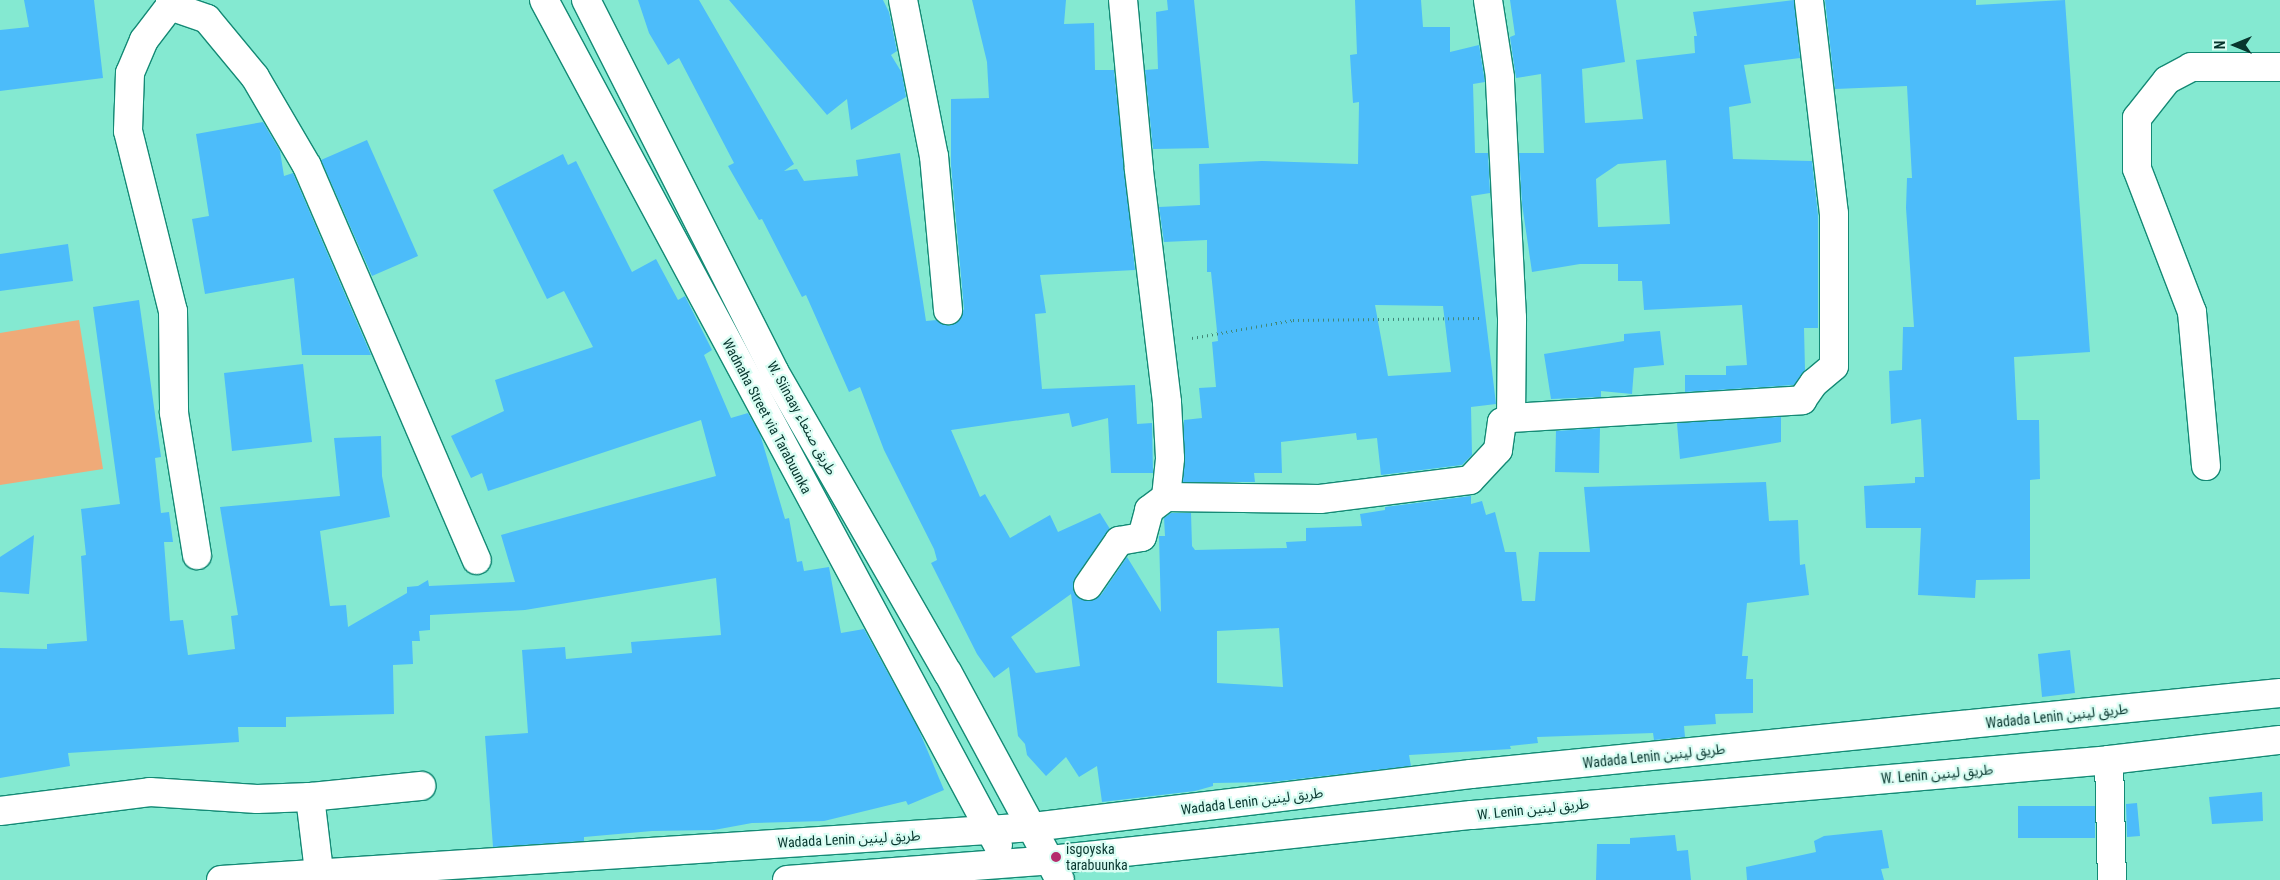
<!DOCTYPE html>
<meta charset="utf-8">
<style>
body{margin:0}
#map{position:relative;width:2280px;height:880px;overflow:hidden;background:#84e9d1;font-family:"Roboto Condensed","Noto Sans Arabic",sans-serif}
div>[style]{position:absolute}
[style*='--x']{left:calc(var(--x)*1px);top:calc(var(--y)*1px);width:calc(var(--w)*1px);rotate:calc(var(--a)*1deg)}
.green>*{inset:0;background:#efaa78}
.building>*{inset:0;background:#4cbcfa}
.path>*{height:3px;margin-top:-1.5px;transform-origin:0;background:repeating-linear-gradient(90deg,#418878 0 1px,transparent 0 5px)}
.roads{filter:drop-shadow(1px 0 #148a75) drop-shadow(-1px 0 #148a75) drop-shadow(0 1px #148a75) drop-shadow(0 -1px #148a75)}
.minor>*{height:28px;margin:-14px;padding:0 14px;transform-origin:14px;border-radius:14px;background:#fff}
.major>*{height:28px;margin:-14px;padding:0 14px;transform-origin:14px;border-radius:14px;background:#fff}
.dots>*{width:14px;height:14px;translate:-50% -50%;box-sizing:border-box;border:2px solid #d8fdf3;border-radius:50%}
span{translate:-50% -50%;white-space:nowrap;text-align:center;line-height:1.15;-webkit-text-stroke:4.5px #d8fdf3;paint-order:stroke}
.street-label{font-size:14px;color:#08362e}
.poi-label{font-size:14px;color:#08362e}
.left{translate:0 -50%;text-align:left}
.north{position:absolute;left:2210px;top:20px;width:50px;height:50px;-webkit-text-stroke:4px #d8fdf3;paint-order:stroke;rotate:270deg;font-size:14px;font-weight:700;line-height:20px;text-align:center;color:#08362e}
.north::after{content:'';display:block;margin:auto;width:18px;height:22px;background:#08362e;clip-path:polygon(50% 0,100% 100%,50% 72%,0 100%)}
</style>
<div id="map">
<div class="green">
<i style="clip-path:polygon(79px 320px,103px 469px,0 485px,0 333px)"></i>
</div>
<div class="building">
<i style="clip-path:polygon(24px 0,94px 0,103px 78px,0 91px,0 30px,29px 27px)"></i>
<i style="clip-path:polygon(evenodd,638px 0,699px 0,794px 164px,784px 171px,797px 169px,804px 181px,858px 176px,856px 160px,900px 153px,926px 321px,937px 320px,949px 326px,957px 322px,964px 309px,951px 165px,951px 99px,989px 98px,987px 62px,972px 0,1066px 0,1064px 24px,1094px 23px,1095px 70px,1114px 70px,1135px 270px,1040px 275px,1046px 313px,1035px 314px,1042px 389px,1135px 385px,1137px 424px,1152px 423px,1153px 473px,1111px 473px,1108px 418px,1072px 427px,1069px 413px,951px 430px,980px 497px,985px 494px,1010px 538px,1050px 515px,1058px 532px,1100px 513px,1110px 529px,1075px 578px,1074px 592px,1080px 599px,1094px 600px,1101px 595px,1127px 557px,1161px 612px,1159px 536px,1165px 536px,1164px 518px,1171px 513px,1191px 513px,1192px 546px,1195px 550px,1287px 548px,1286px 542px,1306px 541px,1306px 528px,1362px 526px,1360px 514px,1385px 510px,1385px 507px,1471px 496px,1471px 504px,1482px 501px,1486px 515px,1495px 512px,1505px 552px,1516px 552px,1522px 601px,1535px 601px,1539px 552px,1590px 552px,1584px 487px,1766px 482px,1769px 521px,1798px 520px,1800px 565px,1805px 564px,1809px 595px,1747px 603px,1742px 656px,1748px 656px,1746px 679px,1753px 679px,1753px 713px,1715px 714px,1716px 724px,1684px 726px,1685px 737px,1654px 740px,1653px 733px,1537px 737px,1538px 743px,1510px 746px,1511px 749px,1409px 755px,1411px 766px,1272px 782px,1213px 783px,1213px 786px,1195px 791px,1102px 802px,1097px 766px,1079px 777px,1066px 757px,1046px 776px,1027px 755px,1025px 744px,1018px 736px,1009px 667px,994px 678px,977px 654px,931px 563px,937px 560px,934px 549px,884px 450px,860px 387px,849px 392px,806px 295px,802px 297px,762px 219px,759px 220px,728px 166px,734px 163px,679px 58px,668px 65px,649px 33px,638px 0,1071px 594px,1080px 666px,1036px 673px,1011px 637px,1071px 594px,638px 0,1279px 628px,1283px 687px,1217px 683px,1217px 631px,1279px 628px)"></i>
<i style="clip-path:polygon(729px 0,883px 0,889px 12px,897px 51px,891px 55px,902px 73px,906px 97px,851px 130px,847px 99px,827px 115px)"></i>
<i style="clip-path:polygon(1167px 0,1194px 0,1209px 148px,1153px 149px,1145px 70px,1158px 69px,1156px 12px,1168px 10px)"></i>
<i style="clip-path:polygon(evenodd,1355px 0,1421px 0,1423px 27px,1450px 27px,1450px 52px,1479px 45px,1485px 82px,1473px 84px,1475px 153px,1488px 153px,1490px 193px,1471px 196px,1496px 404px,1471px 407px,1472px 455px,1462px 465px,1381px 475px,1377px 438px,1357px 440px,1356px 433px,1281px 442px,1282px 473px,1254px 473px,1255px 482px,1183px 482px,1184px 420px,1202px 418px,1199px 388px,1216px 387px,1212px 342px,1218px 341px,1211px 272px,1207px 272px,1207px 240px,1164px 242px,1159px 207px,1200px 205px,1199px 164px,1262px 161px,1358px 164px,1359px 102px,1353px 103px,1350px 55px,1357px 54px,1355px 0,1375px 305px,1443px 306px,1451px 372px,1388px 376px,1375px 305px)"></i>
<i style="clip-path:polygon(evenodd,1510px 0,1616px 0,1625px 62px,1582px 69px,1585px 123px,1643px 119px,1636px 60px,1695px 53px,1694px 36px,1697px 36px,1693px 12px,1794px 0,1800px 58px,1744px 65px,1751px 103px,1729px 107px,1733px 159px,1812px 161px,1818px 215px,1818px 328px,1804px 328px,1805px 370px,1794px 385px,1685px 392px,1685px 375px,1726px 375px,1726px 366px,1747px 365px,1742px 305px,1644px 310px,1642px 281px,1618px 281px,1618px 264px,1580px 264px,1532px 272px,1522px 204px,1519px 153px,1544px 153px,1541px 74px,1516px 78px,1510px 37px,1515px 35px,1510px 0,1666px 160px,1670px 224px,1598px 227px,1596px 179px,1618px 164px,1666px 160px)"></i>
<i style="clip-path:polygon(1825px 0,1976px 0,1976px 5px,2065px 0,2090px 352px,2014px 357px,2017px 420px,2039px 420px,2040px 479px,2030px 480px,2030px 579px,1976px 580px,1975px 598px,1918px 595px,1921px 528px,1866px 528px,1864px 486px,1915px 483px,1915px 477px,1924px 477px,1921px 419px,1891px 424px,1889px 371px,1902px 370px,1903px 327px,1914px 327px,1906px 208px,1907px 178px,1912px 178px,1907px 86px,1835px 89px)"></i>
<i style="clip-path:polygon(263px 122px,280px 151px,284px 176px,293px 173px,371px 355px,302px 355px,294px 278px,205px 294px,192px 219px,209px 216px,196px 134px)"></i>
<i style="clip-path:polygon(367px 140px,418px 256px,372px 276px,321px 160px)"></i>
<i style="clip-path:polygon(563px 154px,568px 165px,576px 161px,632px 272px,656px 259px,678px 300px,685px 296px,712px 350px,704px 355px,731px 418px,748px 413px,760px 434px,785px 519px,789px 518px,797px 562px,802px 561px,804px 571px,829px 567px,841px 633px,864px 629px,918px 728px,944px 790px,908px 805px,906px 801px,824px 821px,752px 823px,714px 830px,652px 831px,584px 837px,584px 841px,493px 847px,485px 736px,528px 733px,522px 650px,565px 647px,566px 659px,632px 653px,631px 642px,721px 635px,716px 578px,525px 610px,430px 615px,430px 630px,419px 631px,420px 641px,412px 641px,413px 664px,393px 665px,394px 714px,286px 717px,286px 727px,238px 727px,239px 742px,68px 753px,70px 766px,0 778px,0 648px,47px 649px,47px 644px,87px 641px,81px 556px,86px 555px,81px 509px,120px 504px,93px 307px,139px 300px,161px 457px,155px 458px,161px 513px,169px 512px,173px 542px,164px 542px,170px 621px,183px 620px,188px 655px,235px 649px,231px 616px,238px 615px,220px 507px,340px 496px,334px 438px,381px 436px,382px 476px,390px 517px,320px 531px,330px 606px,346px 605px,348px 627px,407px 593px,407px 587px,418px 586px,428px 580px,429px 586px,515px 582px,501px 535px,716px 476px,701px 420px,488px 491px,482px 473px,471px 478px,451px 436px,504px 411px,495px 380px,593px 347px,564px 291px,547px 299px,493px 190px)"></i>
<i style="clip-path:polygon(68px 244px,73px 281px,0 291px,0 254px)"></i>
<i style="clip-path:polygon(1660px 331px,1664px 365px,1634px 368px,1632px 394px,1601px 391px,1601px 397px,1551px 399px,1544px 354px,1624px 341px,1624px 334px)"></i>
<i style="clip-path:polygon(303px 364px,312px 442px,232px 451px,224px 373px)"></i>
<i style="clip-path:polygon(1781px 417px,1781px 442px,1680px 459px,1677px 423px)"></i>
<i style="clip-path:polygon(1600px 428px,1599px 473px,1555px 472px,1556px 431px)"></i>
<i style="clip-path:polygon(34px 535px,29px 594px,0 592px,0 557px)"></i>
<i style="clip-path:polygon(2070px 650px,2075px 693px,2042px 697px,2038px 654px)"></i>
<i style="clip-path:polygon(2262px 792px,2263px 821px,2212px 824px,2209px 797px)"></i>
<i style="clip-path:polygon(2137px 803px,2140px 836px,2127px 837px,2126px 804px)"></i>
<i style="clip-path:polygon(2018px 806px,2095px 806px,2095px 838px,2018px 838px)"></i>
<i style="clip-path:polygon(1882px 830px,1889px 868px,1881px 869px,1884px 880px,1747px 880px,1746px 867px,1816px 852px,1814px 841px,1824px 836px)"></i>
<i style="clip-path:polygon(1675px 835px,1677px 851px,1688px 850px,1691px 880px,1596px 880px,1597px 844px,1630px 844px,1630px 838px)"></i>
</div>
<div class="path">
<i style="--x:1192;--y:338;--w:103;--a:-10.1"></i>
<i style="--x:1293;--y:320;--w:186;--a:-0.6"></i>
</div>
<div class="roads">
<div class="minor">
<i style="--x:170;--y:0;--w:6;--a:90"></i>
<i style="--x:170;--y:6;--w:43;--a:127.4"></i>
<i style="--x:144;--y:40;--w:36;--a:113"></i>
<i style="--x:130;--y:73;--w:58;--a:92"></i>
<i style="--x:128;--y:131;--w:186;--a:76"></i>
<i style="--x:173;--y:311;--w:102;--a:89.4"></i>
<i style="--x:174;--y:413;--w:144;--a:80.8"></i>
<i style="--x:903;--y:0;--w:159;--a:78.8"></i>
<i style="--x:934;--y:156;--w:155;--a:84.8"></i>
<i style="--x:170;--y:6;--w:39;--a:19"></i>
<i style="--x:207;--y:19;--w:75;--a:50.4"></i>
<i style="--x:255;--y:77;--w:103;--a:59.7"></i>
<i style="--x:307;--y:166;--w:429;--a:66.7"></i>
<i style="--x:1511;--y:418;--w:292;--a:-3.5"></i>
<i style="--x:1802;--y:400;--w:21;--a:-55"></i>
<i style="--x:1814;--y:383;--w:26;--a:-40"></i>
<i style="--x:1834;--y:366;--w:152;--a:-90"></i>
<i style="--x:1834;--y:214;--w:215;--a:-96.7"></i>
<i style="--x:2206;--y:466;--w:155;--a:-95.2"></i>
<i style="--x:2192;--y:312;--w:153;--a:-111"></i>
<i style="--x:2137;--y:169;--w:51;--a:-90"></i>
<i style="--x:2137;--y:118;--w:48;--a:-51.7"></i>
<i style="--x:2167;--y:80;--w:27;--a:-28"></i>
<i style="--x:2191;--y:67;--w:89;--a:0"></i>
<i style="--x:1166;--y:497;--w:154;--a:0.7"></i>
<i style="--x:1320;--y:499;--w:151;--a:-7.2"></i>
<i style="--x:1470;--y:480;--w:41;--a:-47"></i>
<i style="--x:1498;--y:450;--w:28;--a:-82"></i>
<i style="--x:1502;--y:422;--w:10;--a:-24"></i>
<i style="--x:1511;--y:418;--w:100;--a:-89.4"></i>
<i style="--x:1512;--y:318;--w:241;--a:-92.9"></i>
<i style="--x:1500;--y:77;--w:78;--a:-98.9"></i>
<i style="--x:1088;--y:586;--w:55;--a:-55.4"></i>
<i style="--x:1119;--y:541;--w:23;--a:-10"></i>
<i style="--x:1142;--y:537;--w:28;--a:-75"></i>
<i style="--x:1149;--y:510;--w:21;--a:-37"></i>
<i style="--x:1166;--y:497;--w:39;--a:-84"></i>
<i style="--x:1170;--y:458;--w:56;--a:-93.1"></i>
<i style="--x:1167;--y:402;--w:235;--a:-96.9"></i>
<i style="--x:1139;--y:169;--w:170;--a:-95.4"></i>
<i style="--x:2109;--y:760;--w:120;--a:88.6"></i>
<i style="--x:310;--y:797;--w:112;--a:-5.7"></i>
<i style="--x:0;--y:811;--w:151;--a:-7.2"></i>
<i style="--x:150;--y:792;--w:107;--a:3.7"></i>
<i style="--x:257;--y:799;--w:53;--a:-2.2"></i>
<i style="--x:310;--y:797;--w:84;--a:83.1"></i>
</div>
<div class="major">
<i style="--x:544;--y:0;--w:959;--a:61.75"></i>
<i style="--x:586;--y:0;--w:416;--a:63.1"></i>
<i style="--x:774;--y:371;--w:349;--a:60.1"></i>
<i style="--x:948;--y:673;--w:235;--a:61.6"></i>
<i style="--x:221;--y:880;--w:814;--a:-3.73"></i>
<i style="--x:1033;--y:827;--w:441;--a:-6.9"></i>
<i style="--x:1471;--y:774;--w:813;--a:-5.72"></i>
<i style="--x:787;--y:880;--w:264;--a:-4.3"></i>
<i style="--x:1050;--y:860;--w:424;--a:-6.1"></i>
<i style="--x:1472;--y:815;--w:639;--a:-4.93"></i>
<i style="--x:2109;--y:760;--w:172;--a:-6.7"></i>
</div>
</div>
<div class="dots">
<i style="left:1056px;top:857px;background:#b42c6c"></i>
</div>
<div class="street-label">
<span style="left:767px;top:416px;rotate:62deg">Wadnaha Street via Tarabuunka</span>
<span style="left:802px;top:418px;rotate:61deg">W. Siinaay طريق صنعاء</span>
<span style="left:2057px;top:716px;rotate:-6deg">Wadada Lenin طريق لينين</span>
<span style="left:1654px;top:756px;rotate:-6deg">Wadada Lenin طريق لينين</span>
<span style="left:1937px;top:774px;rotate:-5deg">W. Lenin طريق لينين</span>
<span style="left:1252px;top:801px;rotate:-7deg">Wadada Lenin طريق لينين</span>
<span style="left:1533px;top:809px;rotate:-6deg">W. Lenin طريق لينين</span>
<span style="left:849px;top:839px;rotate:-3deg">Wadada Lenin طريق لينين</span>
</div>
<div class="poi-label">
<span class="left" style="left:1066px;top:857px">isgoyska<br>tarabuunka</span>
</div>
<div class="north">N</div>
</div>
